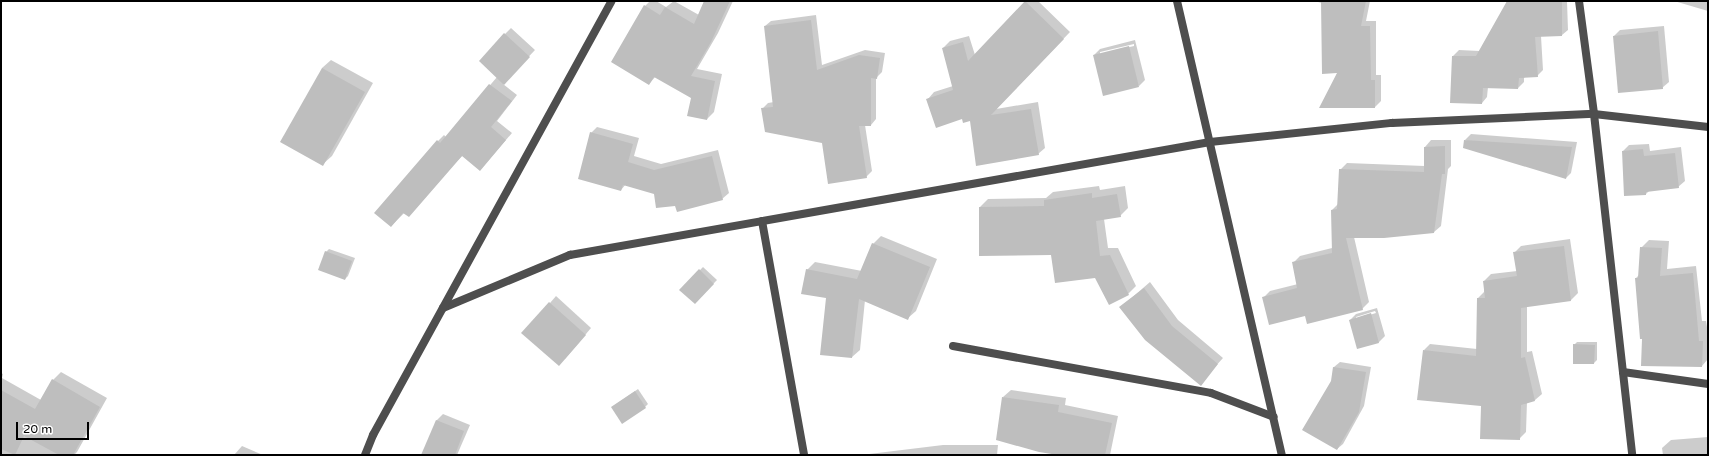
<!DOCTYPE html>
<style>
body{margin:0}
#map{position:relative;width:1709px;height:456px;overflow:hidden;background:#fff;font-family:"Varela Round",sans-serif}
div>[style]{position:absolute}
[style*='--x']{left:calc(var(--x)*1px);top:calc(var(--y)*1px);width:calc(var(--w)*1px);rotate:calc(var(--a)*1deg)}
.shadow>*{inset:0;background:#0003}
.building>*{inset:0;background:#bebebe}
.minor>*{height:8px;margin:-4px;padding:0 4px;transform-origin:4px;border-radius:4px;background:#4e4e4e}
.tertiary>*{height:8px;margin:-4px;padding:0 4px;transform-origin:4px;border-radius:4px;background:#4e4e4e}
span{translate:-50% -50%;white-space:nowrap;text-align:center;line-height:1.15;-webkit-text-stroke:3px #fff;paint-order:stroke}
.frame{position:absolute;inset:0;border:2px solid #000;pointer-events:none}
.scale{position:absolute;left:16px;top:422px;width:73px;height:18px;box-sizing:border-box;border:2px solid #000;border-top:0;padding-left:5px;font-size:12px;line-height:14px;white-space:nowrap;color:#000;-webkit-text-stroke:3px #fff;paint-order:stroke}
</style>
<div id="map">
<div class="shadow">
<i style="clip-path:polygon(650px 1px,656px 1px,666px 7px,674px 1px,699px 15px,706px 1px,733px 1px,718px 33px,697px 69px,722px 74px,714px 112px,707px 119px,692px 98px,656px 76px,649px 84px,645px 6px)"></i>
<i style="clip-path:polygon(1026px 1px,1038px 1px,1070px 32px,996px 109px,1038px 102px,1045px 148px,1038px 154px,928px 99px,934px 92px,953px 86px,943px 48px,950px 41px,969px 36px,975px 55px)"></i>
<i style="clip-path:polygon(1314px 1px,1370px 1px,1366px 21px,1376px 21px,1376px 75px,1381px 75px,1381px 101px,1375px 107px,1321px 107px,1338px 72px,1322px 3px)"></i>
<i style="clip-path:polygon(1508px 1px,1567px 1px,1568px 30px,1562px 35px,1541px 36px,1543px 70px,1537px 76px,1524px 76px,1524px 82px,1518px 88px,1488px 87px,1487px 97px,1482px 103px,1452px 102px,1453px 56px,1459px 50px,1480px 51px)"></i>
<i style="clip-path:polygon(1674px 1px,1708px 1px,1708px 11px)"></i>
<i style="clip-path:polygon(816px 15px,822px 65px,865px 50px,885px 53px,882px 72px,876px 78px,876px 119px,871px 125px,865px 125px,872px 171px,866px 177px,822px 142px,762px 109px,768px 103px,774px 102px,765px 26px,771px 21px)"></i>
<i style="clip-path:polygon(1664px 26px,1669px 82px,1662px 88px,1614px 36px,1620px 30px)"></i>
<i style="clip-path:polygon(511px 28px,535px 50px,503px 84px,517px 95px,497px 121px,512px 133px,480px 170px,463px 155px,391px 226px,438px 141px,444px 135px,446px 137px,497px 77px,505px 34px)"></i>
<i style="clip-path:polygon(evenodd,1135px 40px,1145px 80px,1139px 86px,1094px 55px,1100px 49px,1135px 40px,1134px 44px,1134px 46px,1100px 54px,1100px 52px,1134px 44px)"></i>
<i style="clip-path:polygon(331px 60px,373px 83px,332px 156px,323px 164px,322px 68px)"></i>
<i style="clip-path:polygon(597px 127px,639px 138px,634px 156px,661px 164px,718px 150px,729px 193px,722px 199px,676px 205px,655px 193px,626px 184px,621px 190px,591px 133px)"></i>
<i style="clip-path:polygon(1471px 134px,1577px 142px,1571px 173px,1566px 178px,1465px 140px)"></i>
<i style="clip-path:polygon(1431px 140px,1451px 140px,1451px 166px,1448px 169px,1441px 226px,1434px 232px,1354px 237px,1369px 302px,1362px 309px,1305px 314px,1263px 298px,1270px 291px,1298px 284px,1293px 263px,1300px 256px,1332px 248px,1332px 210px,1339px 203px,1340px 170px,1347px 163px,1425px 166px,1425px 147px)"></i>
<i style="clip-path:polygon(1649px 144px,1650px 151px,1681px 147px,1685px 181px,1678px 187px,1650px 190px,1646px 194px,1625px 195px,1623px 151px,1629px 145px)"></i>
<i style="clip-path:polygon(1099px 186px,1100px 190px,1125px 186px,1128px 208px,1120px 216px,1104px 219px,1108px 248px,1118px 248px,1136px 286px,1128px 294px,1052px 254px,980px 255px,980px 207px,988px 199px,1046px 198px,1053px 192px)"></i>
<i style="clip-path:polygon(881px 236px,937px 259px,916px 311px,908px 318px,865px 300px,860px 350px,852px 357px,821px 354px,827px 297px,807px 270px,815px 262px,862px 271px,873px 244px)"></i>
<i style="clip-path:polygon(1570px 239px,1578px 293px,1571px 300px,1527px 306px,1527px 352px,1532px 351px,1542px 394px,1535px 400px,1527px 402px,1526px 432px,1519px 439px,1424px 350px,1430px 344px,1477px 349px,1478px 298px,1484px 292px,1484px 281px,1491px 274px,1517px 271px,1514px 253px,1521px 246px)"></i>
<i style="clip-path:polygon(1649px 240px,1669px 241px,1667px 269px,1696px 266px,1702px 321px,1706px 321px,1708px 333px,1708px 359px,1702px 366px,1643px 338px,1636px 278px,1639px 275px,1641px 248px)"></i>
<i style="clip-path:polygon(329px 249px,355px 258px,348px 276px,345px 279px,326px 252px)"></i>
<i style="clip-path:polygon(703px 267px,717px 280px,695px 303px,681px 290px)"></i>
<i style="clip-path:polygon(1150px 282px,1178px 320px,1223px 358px,1205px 378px,1121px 307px)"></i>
<i style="clip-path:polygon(556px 296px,591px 328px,565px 359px,550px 303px)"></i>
<i style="clip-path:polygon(evenodd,1377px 308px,1385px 336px,1379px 342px,1358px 348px,1350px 320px,1356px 314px,1377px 308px,1375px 311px,1376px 313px,1356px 319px,1356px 317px,1375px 311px)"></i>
<i style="clip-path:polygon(1577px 342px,1597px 342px,1597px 360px,1594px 363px,1574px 345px)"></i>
<i style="clip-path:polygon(1340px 362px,1371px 367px,1364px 406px,1343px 444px,1337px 449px,1332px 381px,1334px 367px)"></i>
<i style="clip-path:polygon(61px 372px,107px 398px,77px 452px,74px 455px,1px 455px,1px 373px,3px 374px,2px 378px,41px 400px,53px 380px)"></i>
<i style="clip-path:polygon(638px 389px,648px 404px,645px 407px,612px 407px)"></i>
<i style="clip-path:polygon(1011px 390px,1066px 398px,1065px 405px,1118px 416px,1110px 455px,1062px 455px,1003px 397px)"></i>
<i style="clip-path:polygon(443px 414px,470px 425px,457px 455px,422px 455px,437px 420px)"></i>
<i style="clip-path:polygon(1708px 437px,1708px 455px,1663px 455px,1662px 448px,1671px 440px)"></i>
<i style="clip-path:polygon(943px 445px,998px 445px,997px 455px,861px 455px)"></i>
<i style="clip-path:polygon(242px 446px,263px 455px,234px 455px)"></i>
</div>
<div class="building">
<i style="clip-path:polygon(704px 1px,730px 1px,711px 42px,691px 76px,715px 81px,707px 120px,687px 116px,691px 98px,654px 77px,649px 85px,611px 62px,644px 5px,660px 15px,665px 7px,694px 24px)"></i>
<i style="clip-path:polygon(1025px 1px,1064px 39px,991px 115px,1031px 109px,1039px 155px,976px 166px,970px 121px,963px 123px,962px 119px,936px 128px,926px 99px,953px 90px,942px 48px,963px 42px,968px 61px)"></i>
<i style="clip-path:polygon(1321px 1px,1366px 1px,1361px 26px,1370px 26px,1371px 80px,1375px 80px,1375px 108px,1319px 108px,1337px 73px,1322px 74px)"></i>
<i style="clip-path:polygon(1507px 1px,1562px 1px,1562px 36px,1535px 37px,1538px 77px,1519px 78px,1518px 89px,1483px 88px,1482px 104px,1450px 103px,1452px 56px,1476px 56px)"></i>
<i style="clip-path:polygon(811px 20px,817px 70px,859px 55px,880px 58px,877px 79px,871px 78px,871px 126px,859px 126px,867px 178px,828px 184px,822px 143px,765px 132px,761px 108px,773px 107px,764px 26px)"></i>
<i style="clip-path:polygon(1658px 31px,1663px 89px,1618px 93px,1613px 36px)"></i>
<i style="clip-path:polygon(504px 33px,530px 57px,504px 85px,479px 61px)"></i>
<i style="clip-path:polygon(1129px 46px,1139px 87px,1103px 96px,1093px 55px)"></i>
<i style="clip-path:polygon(322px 68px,365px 92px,323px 166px,280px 142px)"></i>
<i style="clip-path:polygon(489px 84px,512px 101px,491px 127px,506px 140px,480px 171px,462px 156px,409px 217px,403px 213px,391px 227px,374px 213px,437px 140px,440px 143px)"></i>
<i style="clip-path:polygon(590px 132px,633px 144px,628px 162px,654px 170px,712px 156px,723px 200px,677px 212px,675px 206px,656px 208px,654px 194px,623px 185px,621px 191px,578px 179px)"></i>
<i style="clip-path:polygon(1464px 140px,1572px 147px,1566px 179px,1463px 148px)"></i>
<i style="clip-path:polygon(1445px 146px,1445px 174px,1442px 174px,1434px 233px,1384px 238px,1346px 238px,1363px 310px,1307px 324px,1305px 316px,1269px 325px,1262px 297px,1297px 288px,1292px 262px,1332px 253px,1331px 210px,1337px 209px,1339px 169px,1424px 172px,1424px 147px)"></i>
<i style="clip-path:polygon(1643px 149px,1644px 156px,1675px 153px,1679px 188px,1646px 192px,1646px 195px,1624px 196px,1622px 151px)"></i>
<i style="clip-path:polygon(1092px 193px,1092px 198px,1117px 194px,1121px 217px,1096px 221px,1100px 256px,1110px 255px,1129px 295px,1109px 305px,1095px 278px,1055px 283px,1051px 255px,979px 256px,979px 207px,1044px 206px,1044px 200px)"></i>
<i style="clip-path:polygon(872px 243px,930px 267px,908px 320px,859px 299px,852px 358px,820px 355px,826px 298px,801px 294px,806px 269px,857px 279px)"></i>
<i style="clip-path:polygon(1564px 246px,1571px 301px,1521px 308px,1521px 358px,1525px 357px,1535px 401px,1521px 405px,1520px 440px,1480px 439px,1481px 406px,1417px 400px,1423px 350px,1476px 356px,1477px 298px,1485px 298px,1483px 281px,1517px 276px,1513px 252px)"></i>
<i style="clip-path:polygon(1640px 247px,1662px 248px,1660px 276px,1693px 273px,1699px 341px,1703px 341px,1702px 367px,1641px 366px,1642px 339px,1640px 339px,1635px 278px,1638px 278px)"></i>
<i style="clip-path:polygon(325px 251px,352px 261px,345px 280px,318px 270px)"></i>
<i style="clip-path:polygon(699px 269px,714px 284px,695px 304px,679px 290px)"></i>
<i style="clip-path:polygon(1144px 288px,1172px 326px,1218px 364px,1201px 386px,1145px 340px,1119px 307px)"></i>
<i style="clip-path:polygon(549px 302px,586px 335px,559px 366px,521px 333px)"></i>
<i style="clip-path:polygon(1371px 313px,1379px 343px,1357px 349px,1349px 320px)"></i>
<i style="clip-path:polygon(1573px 344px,1595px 345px,1594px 364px,1573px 364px)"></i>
<i style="clip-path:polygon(1333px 367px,1366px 372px,1359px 412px,1337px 450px,1302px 430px,1331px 381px)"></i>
<i style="clip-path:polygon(52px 379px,100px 407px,73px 455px,59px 455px,24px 436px,15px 455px,1px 449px,1px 390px,35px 409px)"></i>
<i style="clip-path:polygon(635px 391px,646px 408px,622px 424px,611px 407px)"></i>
<i style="clip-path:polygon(1002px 397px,1059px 405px,1058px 412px,1112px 423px,1105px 455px,1058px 455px,1039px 452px,996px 440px)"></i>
<i style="clip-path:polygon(436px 420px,464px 431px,455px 455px,421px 455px)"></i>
</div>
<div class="minor">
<i style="--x:1177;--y:1;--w:466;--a:77"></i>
<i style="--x:1579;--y:1;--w:114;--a:82.4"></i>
<i style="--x:1594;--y:114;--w:343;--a:83.6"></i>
<i style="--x:762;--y:221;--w:238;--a:79.8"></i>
<i style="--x:443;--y:308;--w:138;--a:-22.7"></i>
<i style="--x:570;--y:255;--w:650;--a:-10.01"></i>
<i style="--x:1210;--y:142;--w:183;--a:-6"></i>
<i style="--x:1392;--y:123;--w:202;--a:-2.6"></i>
<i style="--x:1594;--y:114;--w:115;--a:6.5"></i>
<i style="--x:953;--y:346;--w:262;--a:10.3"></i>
<i style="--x:1211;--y:393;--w:67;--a:20.9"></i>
<i style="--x:1623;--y:372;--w:86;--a:8"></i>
</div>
<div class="tertiary">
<i style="--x:365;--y:455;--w:22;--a:-68"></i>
<i style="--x:373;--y:435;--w:495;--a:-61.2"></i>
</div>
<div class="frame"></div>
<div class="scale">20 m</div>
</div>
